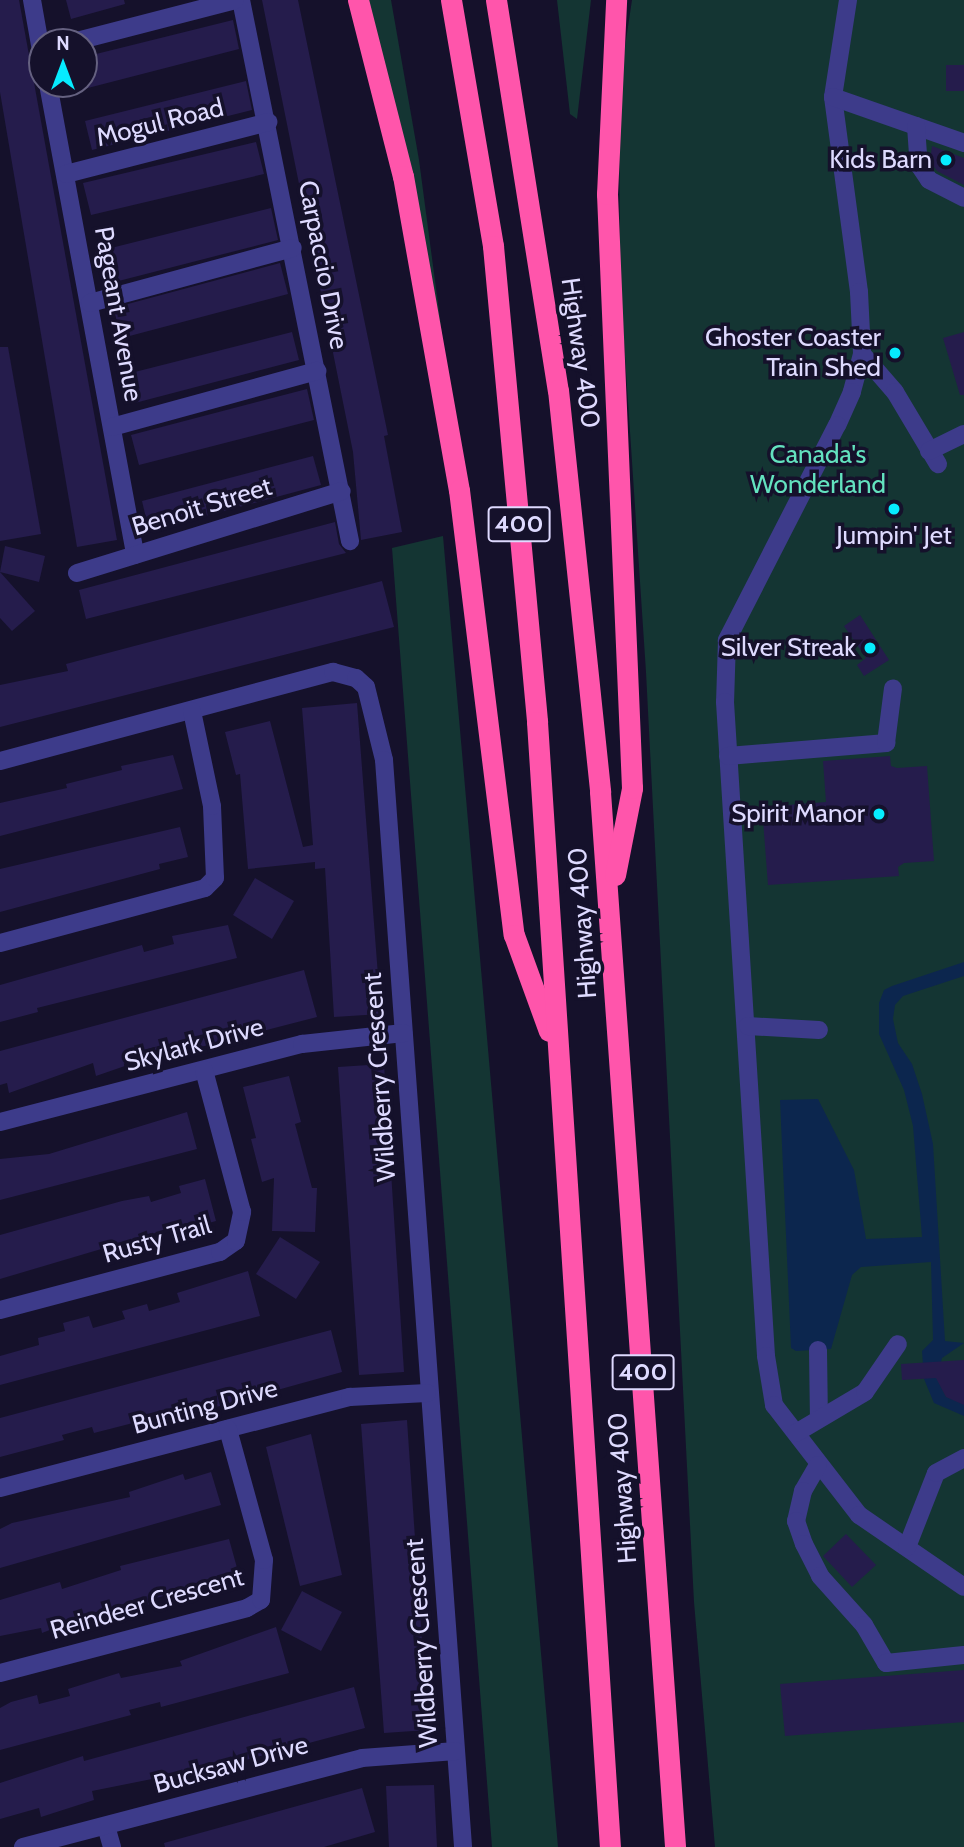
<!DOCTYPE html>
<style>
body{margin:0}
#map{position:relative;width:964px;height:1847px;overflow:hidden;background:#15112b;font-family:Cabin,sans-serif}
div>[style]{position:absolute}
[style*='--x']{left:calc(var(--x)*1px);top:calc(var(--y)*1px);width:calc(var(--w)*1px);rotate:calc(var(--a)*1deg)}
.green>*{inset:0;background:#143533}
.water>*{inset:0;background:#0c264e}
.building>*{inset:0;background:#251c4c}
.minor>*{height:18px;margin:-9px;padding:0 9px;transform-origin:9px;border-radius:9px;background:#3d3b8a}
.highway>*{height:21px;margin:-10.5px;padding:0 10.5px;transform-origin:10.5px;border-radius:10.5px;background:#ff55ab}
.dots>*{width:19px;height:19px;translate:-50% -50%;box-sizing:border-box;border:4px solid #15112b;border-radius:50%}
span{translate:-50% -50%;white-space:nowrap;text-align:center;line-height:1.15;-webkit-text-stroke:7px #15112b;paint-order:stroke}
.shield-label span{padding:2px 5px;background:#15112b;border:2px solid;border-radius:5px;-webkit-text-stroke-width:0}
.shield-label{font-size:24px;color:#dedaff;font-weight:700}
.street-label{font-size:26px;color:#dedaff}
.poi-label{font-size:26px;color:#dedaff}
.right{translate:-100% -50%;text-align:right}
.park-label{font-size:26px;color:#63e2bf}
.north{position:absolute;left:28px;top:28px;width:70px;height:70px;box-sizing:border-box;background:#15112b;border:2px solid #656180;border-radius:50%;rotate:0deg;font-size:19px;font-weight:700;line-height:28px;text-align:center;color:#dedaff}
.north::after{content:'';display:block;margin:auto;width:24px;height:32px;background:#06ecff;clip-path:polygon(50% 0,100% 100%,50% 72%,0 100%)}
</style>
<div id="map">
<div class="green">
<i style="clip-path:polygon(365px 0,391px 0,419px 160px,443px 341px)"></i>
<i style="clip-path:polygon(557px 0,591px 0,577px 119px,570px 114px)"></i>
<i style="clip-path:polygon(632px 0,964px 0,964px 1847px,715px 1847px,694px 1602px,646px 672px,620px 281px,619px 87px)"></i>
<i style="clip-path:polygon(443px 536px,558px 1847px,492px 1847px,392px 548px)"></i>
</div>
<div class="water">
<i style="clip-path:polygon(964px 962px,964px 976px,903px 996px,895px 1005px,893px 1019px,898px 1043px,912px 1064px,922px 1094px,933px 1144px,945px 1341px,964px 1343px,942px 1358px,937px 1379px,946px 1397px,964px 1404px,964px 1416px,934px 1403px,924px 1379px,922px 1351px,933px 1340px,931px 1262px,861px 1267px,852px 1275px,831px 1349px,796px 1351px,791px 1348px,780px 1100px,818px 1099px,854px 1170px,866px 1239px,922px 1237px,913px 1126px,904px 1090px,879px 1034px,879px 1003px,884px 990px,892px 986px)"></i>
</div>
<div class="building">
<i style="clip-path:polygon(0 0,19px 0,117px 540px,77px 547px,0 92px)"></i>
<i style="clip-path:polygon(66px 0,124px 0,125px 4px,71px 19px)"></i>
<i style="clip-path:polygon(262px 0,298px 0,388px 435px,384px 436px,402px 532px,361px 540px,353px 452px)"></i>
<i style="clip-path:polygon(233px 20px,239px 49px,84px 89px,84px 57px)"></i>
<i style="clip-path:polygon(946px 65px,964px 65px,964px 91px,946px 91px)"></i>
<i style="clip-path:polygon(246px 81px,252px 110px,92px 150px,85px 121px)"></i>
<i style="clip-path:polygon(256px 142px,264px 174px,91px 215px,83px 183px)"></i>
<i style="clip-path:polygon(932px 146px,964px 158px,964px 185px,937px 171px,930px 161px)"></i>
<i style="clip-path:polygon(271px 208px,278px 240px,103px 285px,95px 252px)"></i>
<i style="clip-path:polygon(280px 263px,288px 294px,122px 338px,113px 308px)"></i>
<i style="clip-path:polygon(292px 332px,299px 360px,131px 404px,123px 375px)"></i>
<i style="clip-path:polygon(964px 332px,964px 395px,960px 395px,943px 338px)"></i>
<i style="clip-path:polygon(0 347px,8px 347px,41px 534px,0 541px)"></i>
<i style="clip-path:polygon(307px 389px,314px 420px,139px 465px,131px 435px)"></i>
<i style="clip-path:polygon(313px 456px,321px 485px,149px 531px,142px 501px)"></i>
<i style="clip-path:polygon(335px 522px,339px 544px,346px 553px,86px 619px,79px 590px)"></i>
<i style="clip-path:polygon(5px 546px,45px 556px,39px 582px,0 572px)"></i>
<i style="clip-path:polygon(0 572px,35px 611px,12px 631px,0 618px)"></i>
<i style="clip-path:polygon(382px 581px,394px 627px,0 727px,0 685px,68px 671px,66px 664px)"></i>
<i style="clip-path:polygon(860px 615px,889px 660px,864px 676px,857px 665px,866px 658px,844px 626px)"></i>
<i style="clip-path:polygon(357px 703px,381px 1014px,334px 1017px,325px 868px,315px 869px,315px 862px,248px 869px,240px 774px,236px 775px,225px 732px,270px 721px,303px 847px,313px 845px,302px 708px)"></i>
<i style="clip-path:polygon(173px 755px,183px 789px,0 836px,0 803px,67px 788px,66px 784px,122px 770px,121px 766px)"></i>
<i style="clip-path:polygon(890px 756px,891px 766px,897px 768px,927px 766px,934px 861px,904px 863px,898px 867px,899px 876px,768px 885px,762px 807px,826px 802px,823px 761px)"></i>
<i style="clip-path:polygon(180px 827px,188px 857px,159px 864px,160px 869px,0 912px,0 869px)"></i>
<i style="clip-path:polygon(255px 878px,294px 901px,272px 939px,233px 915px)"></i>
<i style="clip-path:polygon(228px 925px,237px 958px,37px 1008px,38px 1012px,0 1022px,0 985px,142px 945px,144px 952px,174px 944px,172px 936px)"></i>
<i style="clip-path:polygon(304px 970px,317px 1017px,181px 1052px,179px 1046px,147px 1054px,148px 1058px,96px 1076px,93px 1063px,9px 1093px,7px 1083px,0 1085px,0 1051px)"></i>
<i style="clip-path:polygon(384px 1064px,404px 1372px,359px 1375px,338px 1067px)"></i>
<i style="clip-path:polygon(289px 1076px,301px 1122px,295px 1124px,312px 1188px,317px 1188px,315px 1232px,272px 1231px,274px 1178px,262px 1182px,251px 1139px,256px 1138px,243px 1087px)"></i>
<i style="clip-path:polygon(187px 1112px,197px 1149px,0 1200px,0 1159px,49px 1154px)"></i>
<i style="clip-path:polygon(205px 1179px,216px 1221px,190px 1228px,189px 1223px,0 1279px,0 1235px,122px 1201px,149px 1196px,151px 1202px,181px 1193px,179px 1186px)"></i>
<i style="clip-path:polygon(280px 1237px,320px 1262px,296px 1299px,256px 1274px)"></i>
<i style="clip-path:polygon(248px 1271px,260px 1316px,0 1385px,0 1356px,39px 1345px,38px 1338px,65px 1331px,63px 1323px,89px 1316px,93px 1328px,125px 1319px,122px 1311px,147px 1304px,149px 1311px,180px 1302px,177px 1293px)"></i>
<i style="clip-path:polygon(331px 1330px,342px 1372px,209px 1409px,207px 1404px,94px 1433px,92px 1427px,62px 1435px,64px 1440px,0 1457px,0 1418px)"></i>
<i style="clip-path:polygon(964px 1360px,964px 1405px,946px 1397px,936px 1378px,902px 1380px,901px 1364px)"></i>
<i style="clip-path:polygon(407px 1420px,428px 1730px,384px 1733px,361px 1424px)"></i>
<i style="clip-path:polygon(311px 1434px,342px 1575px,300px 1586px,266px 1447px)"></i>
<i style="clip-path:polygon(211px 1472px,221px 1505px,0 1568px,0 1529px,12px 1523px,130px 1497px,129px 1492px,183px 1474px,185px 1480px)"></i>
<i style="clip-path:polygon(846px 1534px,876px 1565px,852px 1587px,823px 1556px)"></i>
<i style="clip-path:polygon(229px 1539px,239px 1575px,156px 1598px,158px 1602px,132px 1609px,130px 1602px,99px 1611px,42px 1633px,41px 1628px,0 1636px,0 1600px,60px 1582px,62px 1589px,121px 1570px,120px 1566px)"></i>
<i style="clip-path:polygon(302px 1591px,342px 1612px,321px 1651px,281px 1630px)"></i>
<i style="clip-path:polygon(276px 1627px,289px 1673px,161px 1707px,160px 1702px,129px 1710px,131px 1715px,0 1750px,0 1708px,11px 1702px,37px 1695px,39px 1704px,70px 1696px,68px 1689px,119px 1673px,121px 1678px,182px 1666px,180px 1661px)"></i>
<i style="clip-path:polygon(964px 1670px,964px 1722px,785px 1736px,780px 1684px)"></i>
<i style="clip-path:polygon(354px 1687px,365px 1728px,153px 1785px,152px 1779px,92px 1791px,94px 1800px,41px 1817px,39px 1808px,0 1819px,0 1783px,83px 1756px,84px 1761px)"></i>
<i style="clip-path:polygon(434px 1785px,437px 1847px,389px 1847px,386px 1786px)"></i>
<i style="clip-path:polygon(362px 1788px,375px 1832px,324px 1847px,165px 1847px,164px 1843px)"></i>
</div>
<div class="minor">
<i style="--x:32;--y:0;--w:57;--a:79.9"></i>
<i style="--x:241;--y:0;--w:552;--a:78.61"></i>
<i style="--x:848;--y:0;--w:98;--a:98.8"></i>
<i style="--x:833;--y:97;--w:197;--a:82.4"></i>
<i style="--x:859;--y:292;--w:62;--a:87.2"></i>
<i style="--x:862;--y:354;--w:39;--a:105"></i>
<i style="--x:852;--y:392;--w:36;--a:114"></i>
<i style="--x:837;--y:425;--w:242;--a:117.1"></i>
<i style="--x:727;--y:640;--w:62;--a:91.8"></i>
<i style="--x:725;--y:702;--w:655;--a:86.41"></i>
<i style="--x:766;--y:1356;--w:50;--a:80.7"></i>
<i style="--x:774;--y:1405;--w:139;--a:52.3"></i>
<i style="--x:859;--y:1515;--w:127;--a:34.4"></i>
<i style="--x:73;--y:42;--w:167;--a:-14.5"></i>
<i style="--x:48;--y:84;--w:479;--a:79.5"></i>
<i style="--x:833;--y:97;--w:139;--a:19.3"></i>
<i style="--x:916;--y:126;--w:39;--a:86"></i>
<i style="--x:919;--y:165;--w:18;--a:56"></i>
<i style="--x:929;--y:180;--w:39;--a:27"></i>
<i style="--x:66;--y:174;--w:209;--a:-14.4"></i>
<i style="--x:90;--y:303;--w:210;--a:-15.2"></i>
<i style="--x:862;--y:354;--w:50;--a:49"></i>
<i style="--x:895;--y:392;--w:84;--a:59.2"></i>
<i style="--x:112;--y:427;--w:213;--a:-15.3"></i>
<i style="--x:929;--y:451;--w:39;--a:-26"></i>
<i style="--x:77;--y:573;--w:277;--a:-17.2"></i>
<i style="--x:728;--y:756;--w:159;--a:-4.7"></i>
<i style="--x:886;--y:743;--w:55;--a:-82.7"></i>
<i style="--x:0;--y:761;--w:345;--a:-15"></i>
<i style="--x:333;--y:672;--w:24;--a:15"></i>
<i style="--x:356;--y:678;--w:13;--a:42"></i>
<i style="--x:366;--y:687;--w:75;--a:76.1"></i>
<i style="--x:384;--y:760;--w:1090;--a:85.84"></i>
<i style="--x:0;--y:943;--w:212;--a:-15"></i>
<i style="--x:205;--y:888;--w:14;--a:-45"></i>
<i style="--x:215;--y:878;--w:72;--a:-92.4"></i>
<i style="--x:212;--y:806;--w:97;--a:-101.9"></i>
<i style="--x:748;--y:1026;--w:71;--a:3.2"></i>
<i style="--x:0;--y:1122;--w:312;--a:-14.5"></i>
<i style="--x:302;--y:1044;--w:102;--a:-6.2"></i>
<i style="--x:0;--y:1310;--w:228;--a:-14.8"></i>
<i style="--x:220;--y:1252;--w:19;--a:-35"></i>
<i style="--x:236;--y:1241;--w:30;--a:-78"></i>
<i style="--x:242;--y:1212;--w:147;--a:-105"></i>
<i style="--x:818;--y:1350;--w:68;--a:89.2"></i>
<i style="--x:796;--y:1433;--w:80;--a:-30.7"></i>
<i style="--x:865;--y:1392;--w:58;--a:-55.5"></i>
<i style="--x:818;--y:1465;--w:30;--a:120"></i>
<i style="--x:803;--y:1491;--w:31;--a:103"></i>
<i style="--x:796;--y:1521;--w:24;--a:71"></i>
<i style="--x:804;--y:1544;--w:36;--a:63"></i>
<i style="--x:820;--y:1576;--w:66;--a:48.1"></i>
<i style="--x:864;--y:1625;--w:44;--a:59.9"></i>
<i style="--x:886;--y:1663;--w:78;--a:-5.9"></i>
<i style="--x:0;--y:1488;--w:362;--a:-14.6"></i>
<i style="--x:350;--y:1397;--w:77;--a:-3"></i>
<i style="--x:907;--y:1547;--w:79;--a:-68.6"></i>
<i style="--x:936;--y:1473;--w:32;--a:-28"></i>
<i style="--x:0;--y:1673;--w:255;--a:-14.7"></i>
<i style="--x:247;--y:1608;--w:16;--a:-30"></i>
<i style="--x:261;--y:1600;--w:40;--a:-85.7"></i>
<i style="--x:264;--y:1560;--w:136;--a:-105.4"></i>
<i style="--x:106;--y:1826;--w:22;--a:74"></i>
<i style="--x:23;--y:1847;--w:350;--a:-14.7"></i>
<i style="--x:362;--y:1758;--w:94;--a:-4.3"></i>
</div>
<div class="highway">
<i style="--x:358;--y:0;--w:182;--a:75.7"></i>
<i style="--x:403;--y:176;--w:319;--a:79.9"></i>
<i style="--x:459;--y:490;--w:448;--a:83"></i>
<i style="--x:514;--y:935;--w:102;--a:70"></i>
<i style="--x:451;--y:0;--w:250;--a:80.3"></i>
<i style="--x:493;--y:246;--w:478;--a:84.7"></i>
<i style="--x:537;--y:722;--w:1127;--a:86.29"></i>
<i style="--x:496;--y:0;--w:395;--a:81"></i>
<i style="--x:558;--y:390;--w:404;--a:84"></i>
<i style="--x:600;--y:792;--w:1058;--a:85.93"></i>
<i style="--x:615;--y:875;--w:89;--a:-78.9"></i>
<i style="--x:632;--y:788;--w:595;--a:-92.41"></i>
<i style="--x:607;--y:194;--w:194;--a:-87.3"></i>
</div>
<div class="dots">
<i style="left:946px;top:160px;background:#06ecff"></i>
<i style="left:895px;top:353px;background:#06ecff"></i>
<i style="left:894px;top:509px;background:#06ecff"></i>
<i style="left:870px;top:648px;background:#06ecff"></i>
<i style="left:879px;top:814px;background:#06ecff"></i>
</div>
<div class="shield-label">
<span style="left:519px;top:524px">400</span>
<span style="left:643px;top:1372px">400</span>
</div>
<div class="street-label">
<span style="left:160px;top:123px;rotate:-14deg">Mogul Road</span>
<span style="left:323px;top:265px;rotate:79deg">Carpaccio Drive</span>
<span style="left:118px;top:314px;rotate:80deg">Pageant Avenue</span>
<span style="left:580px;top:353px;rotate:82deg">Highway 400</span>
<span style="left:202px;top:507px;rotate:-17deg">Benoit Street</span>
<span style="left:583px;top:923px;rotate:-94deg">Highway 400</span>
<span style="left:194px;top:1045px;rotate:-15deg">Skylark Drive</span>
<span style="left:380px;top:1077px;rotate:-94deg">Wildberry Crescent</span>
<span style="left:157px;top:1240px;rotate:-16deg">Rusty Trail</span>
<span style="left:205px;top:1407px;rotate:-15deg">Bunting Drive</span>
<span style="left:623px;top:1488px;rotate:-94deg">Highway 400</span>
<span style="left:147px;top:1604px;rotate:-16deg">Reindeer Crescent</span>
<span style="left:422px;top:1643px;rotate:-94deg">Wildberry Crescent</span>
<span style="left:231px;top:1765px;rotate:-15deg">Bucksaw Drive</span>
</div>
<div class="poi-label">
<span class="right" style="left:932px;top:160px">Kids Barn</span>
<span class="right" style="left:881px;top:353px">Ghoster Coaster<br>Train Shed</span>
<span style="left:894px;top:536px">Jumpin' Jet</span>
<span class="right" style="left:856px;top:648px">Silver Streak</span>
<span class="right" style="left:865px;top:814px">Spirit Manor</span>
</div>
<div class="park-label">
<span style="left:818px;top:470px">Canada's<br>Wonderland</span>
</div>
<div class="north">N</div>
</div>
